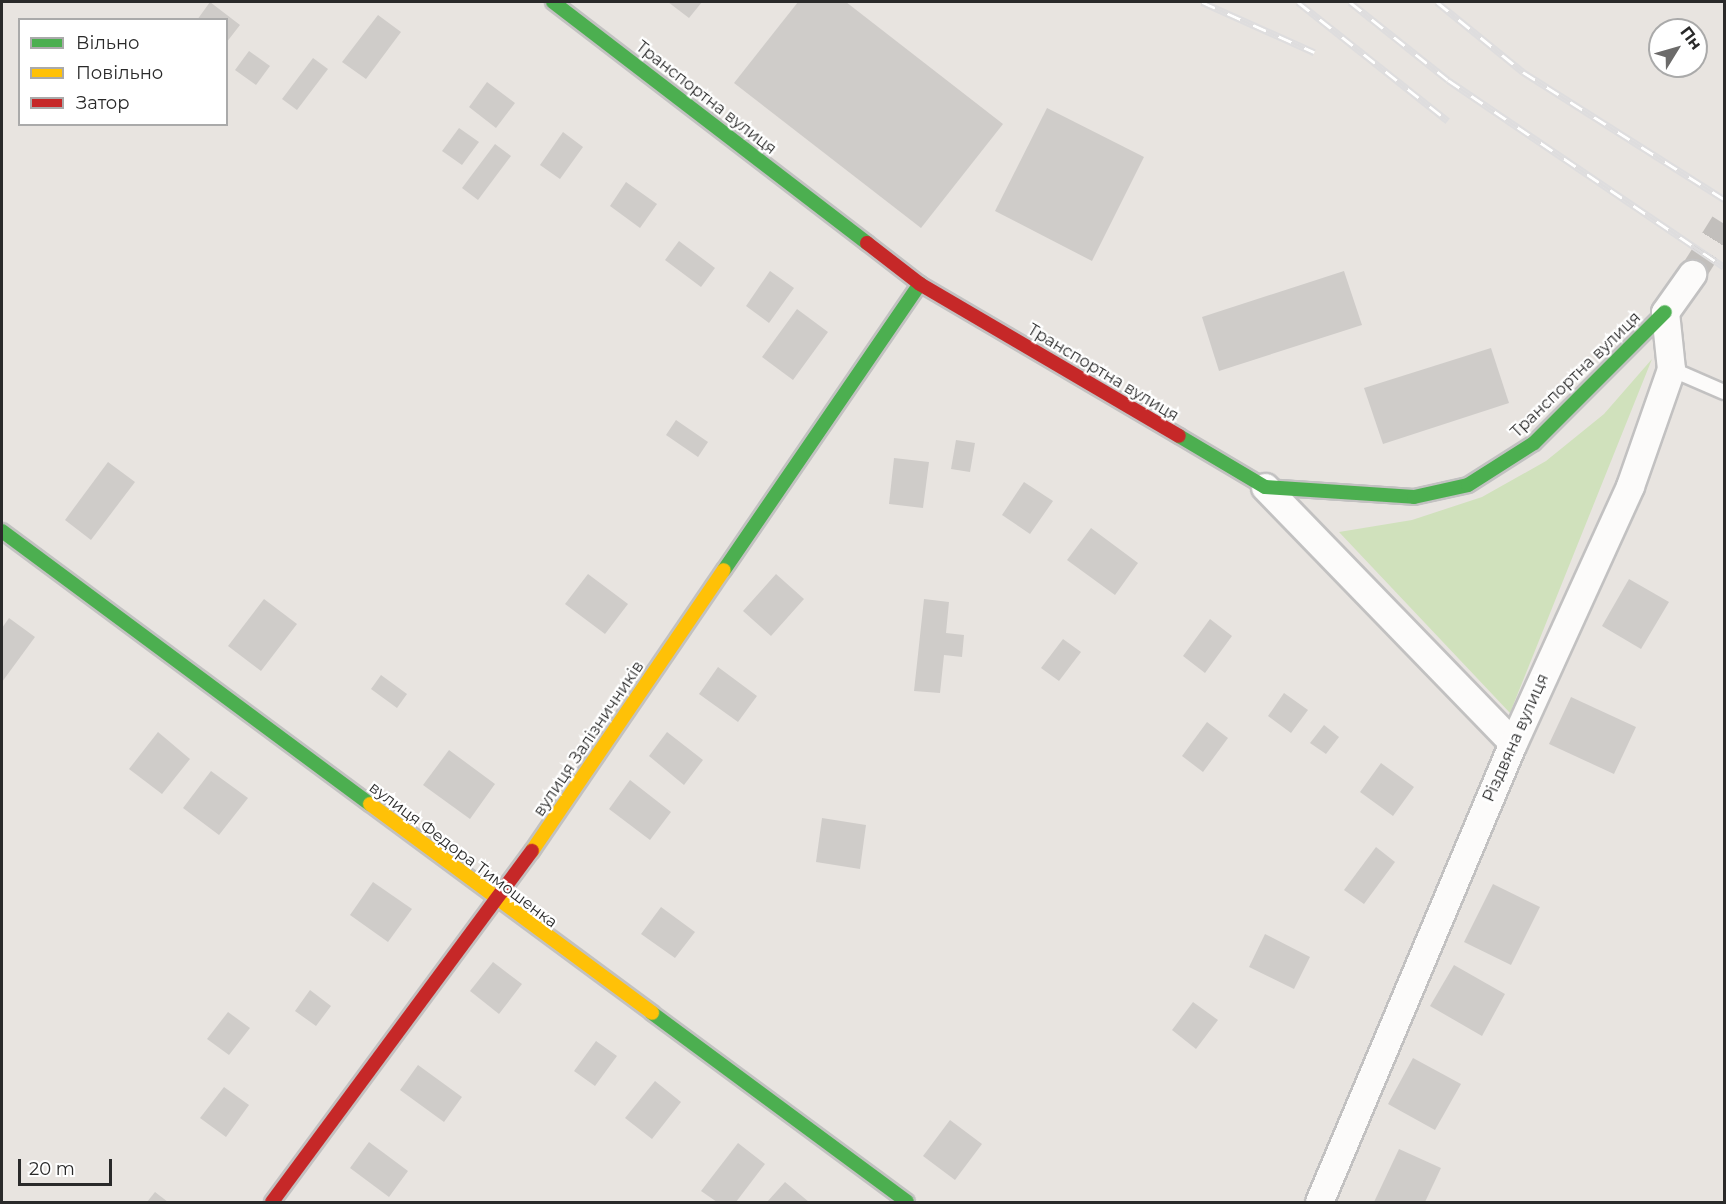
<!DOCTYPE html>
<meta charset="utf-8">
<style>
body{margin:0}
#map{position:relative;width:1726px;height:1204px;overflow:hidden;background:#e8e4e0;font-family:Montserrat,sans-serif}
div>[style]{position:absolute}
[style*='--x']{left:calc(var(--x)*1px);top:calc(var(--y)*1px);width:calc(var(--w)*1px);rotate:calc(var(--a)*1deg)}
.green>*{inset:0;background:#d0e1bc}
.building>*{inset:0;background:#cfccc9}
.street-tunnel>*{height:27px;margin-top:-13.5px;transform-origin:0;background:repeating-linear-gradient(90deg,#c2bfbc 0 27px,transparent 0 41px)}
.roads{filter:drop-shadow(2px 0 #c2c1c1) drop-shadow(-2px 0 #c2c1c1) drop-shadow(0 2px #c2c1c1) drop-shadow(0 -2px #c2c1c1)}
.lane>*{height:14px;margin:-7px;padding:0 7px;transform-origin:7px;border-radius:7px;background:#fcfbfa}
.street>*{height:27px;margin:-13.5px;padding:0 13.5px;transform-origin:13.5px;border-radius:13.5px;background:#fcfbfa}
.fast>*{height:14px;margin:-7px;padding:0 7px;transform-origin:7px;border-radius:7px;background:#4caf50}
.slow>*{height:14px;margin:-7px;padding:0 7px;transform-origin:7px;border-radius:7px;background:#ffc107}
.jam>*{height:14px;margin:-7px;padding:0 7px;transform-origin:7px;border-radius:7px;background:#c62828}
.rail>*{height:7px;margin-top:-3.5px;transform-origin:0;background:repeating-linear-gradient(90deg,#fff 0 14px,#deddde 0 28px);box-sizing:border-box;border-block:2px solid #deddde}
span{translate:-50% -50%;white-space:nowrap;text-align:center;line-height:1.15;-webkit-text-stroke:4.5px #fff;paint-order:stroke}
.street-label{font-size:16px;color:#2a2a2a}
.frame{position:absolute;inset:0;border:3px solid #2a2a2a;pointer-events:none}
.legend{position:absolute;left:18px;top:18px;width:210px;height:108px;box-sizing:border-box;background:#fff;border:2px solid #aaa;margin:0;padding:8px 10px;list-style:none;font-size:18px;color:#2a2a2a}
.legend li{display:flex;align-items:center;gap:12px;height:30px}
.legend b{width:30px;border:2px solid #aaa}
.north{position:absolute;left:1648px;top:18px;width:60px;height:60px;box-sizing:border-box;background:#fff;border:2px solid #aaa;border-radius:50%;rotate:53deg;font-size:16px;font-weight:700;line-height:24px;text-align:center;color:#2a2a2a}
.north::after{content:'';display:block;margin:auto;width:21px;height:27px;background:#6c6b6a;clip-path:polygon(50% 0,100% 100%,50% 72%,0 100%)}
.scale{position:absolute;left:18px;top:1159px;width:94px;height:27px;box-sizing:border-box;border:3px solid #2a2a2a;border-top:0;padding-left:8px;font-size:18px;line-height:21px;white-space:nowrap;color:#2a2a2a;-webkit-text-stroke:4px #fff;paint-order:stroke}
</style>
<div id="map">
<div class="green">
<i style="clip-path:polygon(1652px 359px,1510px 713px,1339px 532px,1412px 520px,1482px 497px,1546px 461px,1604px 414px)"></i>
</div>
<div class="building">
<i style="clip-path:polygon(210px 2px,240px 25px,226px 43px,226px 20px,197px 20px)"></i>
<i style="clip-path:polygon(668px 2px,702px 2px,689px 18px)"></i>
<i style="clip-path:polygon(798px 2px,846px 2px,1003px 124px,921px 228px,734px 83px)"></i>
<i style="clip-path:polygon(378px 15px,401px 32px,366px 79px,342px 62px)"></i>
<i style="clip-path:polygon(249px 51px,270px 66px,256px 85px,235px 70px)"></i>
<i style="clip-path:polygon(313px 58px,328px 69px,297px 110px,282px 99px)"></i>
<i style="clip-path:polygon(487px 82px,515px 103px,496px 128px,469px 107px)"></i>
<i style="clip-path:polygon(1047px 108px,1144px 157px,1092px 261px,995px 211px)"></i>
<i style="clip-path:polygon(459px 128px,479px 142px,462px 165px,442px 151px)"></i>
<i style="clip-path:polygon(563px 132px,583px 147px,560px 179px,540px 165px)"></i>
<i style="clip-path:polygon(495px 144px,511px 156px,478px 200px,462px 188px)"></i>
<i style="clip-path:polygon(626px 182px,657px 204px,640px 228px,610px 206px)"></i>
<i style="clip-path:polygon(679px 241px,715px 268px,701px 287px,665px 260px)"></i>
<i style="clip-path:polygon(770px 271px,794px 288px,769px 323px,746px 306px)"></i>
<i style="clip-path:polygon(1344px 271px,1362px 325px,1219px 371px,1202px 317px)"></i>
<i style="clip-path:polygon(797px 309px,828px 332px,793px 380px,762px 357px)"></i>
<i style="clip-path:polygon(1491px 348px,1509px 403px,1383px 444px,1364px 388px)"></i>
<i style="clip-path:polygon(676px 420px,708px 442px,698px 457px,666px 435px)"></i>
<i style="clip-path:polygon(956px 440px,975px 443px,970px 472px,951px 469px)"></i>
<i style="clip-path:polygon(894px 458px,929px 462px,923px 508px,889px 504px)"></i>
<i style="clip-path:polygon(108px 462px,135px 482px,91px 540px,65px 520px)"></i>
<i style="clip-path:polygon(1024px 482px,1053px 501px,1030px 534px,1002px 515px)"></i>
<i style="clip-path:polygon(1091px 528px,1138px 563px,1115px 595px,1067px 560px)"></i>
<i style="clip-path:polygon(588px 574px,628px 604px,605px 634px,565px 604px)"></i>
<i style="clip-path:polygon(776px 574px,804px 599px,771px 636px,743px 611px)"></i>
<i style="clip-path:polygon(1629px 579px,1669px 602px,1641px 649px,1602px 626px)"></i>
<i style="clip-path:polygon(264px 599px,297px 624px,261px 671px,228px 646px)"></i>
<i style="clip-path:polygon(924px 599px,949px 602px,946px 633px,964px 635px,962px 657px,944px 655px,940px 693px,914px 691px)"></i>
<i style="clip-path:polygon(9px 618px,35px 637px,2px 682px,2px 628px)"></i>
<i style="clip-path:polygon(1210px 619px,1232px 636px,1205px 673px,1183px 656px)"></i>
<i style="clip-path:polygon(1063px 639px,1081px 652px,1059px 681px,1041px 668px)"></i>
<i style="clip-path:polygon(718px 667px,757px 696px,738px 722px,699px 694px)"></i>
<i style="clip-path:polygon(381px 675px,407px 694px,397px 708px,371px 689px)"></i>
<i style="clip-path:polygon(1284px 693px,1308px 710px,1291px 733px,1268px 716px)"></i>
<i style="clip-path:polygon(1571px 697px,1636px 727px,1614px 774px,1549px 744px)"></i>
<i style="clip-path:polygon(1207px 722px,1228px 738px,1203px 772px,1182px 756px)"></i>
<i style="clip-path:polygon(1324px 725px,1339px 737px,1326px 754px,1310px 743px)"></i>
<i style="clip-path:polygon(158px 732px,190px 759px,162px 794px,129px 769px)"></i>
<i style="clip-path:polygon(667px 732px,703px 760px,684px 785px,649px 756px)"></i>
<i style="clip-path:polygon(449px 750px,495px 784px,470px 819px,423px 785px)"></i>
<i style="clip-path:polygon(1381px 763px,1414px 787px,1393px 816px,1360px 792px)"></i>
<i style="clip-path:polygon(211px 771px,248px 798px,219px 835px,183px 808px)"></i>
<i style="clip-path:polygon(630px 780px,671px 812px,650px 840px,609px 809px)"></i>
<i style="clip-path:polygon(822px 818px,866px 825px,860px 869px,816px 862px)"></i>
<i style="clip-path:polygon(1376px 847px,1395px 862px,1364px 904px,1344px 890px)"></i>
<i style="clip-path:polygon(373px 882px,412px 909px,388px 942px,350px 915px)"></i>
<i style="clip-path:polygon(1493px 884px,1540px 907px,1511px 965px,1464px 942px)"></i>
<i style="clip-path:polygon(661px 907px,695px 932px,675px 958px,641px 934px)"></i>
<i style="clip-path:polygon(1265px 934px,1310px 957px,1294px 989px,1249px 967px)"></i>
<i style="clip-path:polygon(493px 962px,522px 984px,499px 1014px,470px 991px)"></i>
<i style="clip-path:polygon(1454px 965px,1505px 994px,1482px 1036px,1430px 1006px)"></i>
<i style="clip-path:polygon(310px 990px,331px 1006px,316px 1026px,295px 1011px)"></i>
<i style="clip-path:polygon(1193px 1002px,1218px 1020px,1196px 1049px,1172px 1030px)"></i>
<i style="clip-path:polygon(228px 1012px,250px 1028px,229px 1055px,207px 1039px)"></i>
<i style="clip-path:polygon(596px 1041px,617px 1056px,595px 1086px,574px 1071px)"></i>
<i style="clip-path:polygon(1413px 1058px,1461px 1084px,1435px 1130px,1388px 1104px)"></i>
<i style="clip-path:polygon(418px 1065px,462px 1097px,444px 1122px,400px 1090px)"></i>
<i style="clip-path:polygon(655px 1081px,681px 1102px,652px 1139px,625px 1118px)"></i>
<i style="clip-path:polygon(224px 1087px,249px 1105px,226px 1137px,200px 1118px)"></i>
<i style="clip-path:polygon(950px 1120px,982px 1144px,955px 1180px,923px 1156px)"></i>
<i style="clip-path:polygon(369px 1142px,408px 1171px,389px 1197px,350px 1168px)"></i>
<i style="clip-path:polygon(738px 1143px,765px 1164px,736px 1202px,717px 1202px,701px 1191px)"></i>
<i style="clip-path:polygon(1399px 1149px,1441px 1168px,1425px 1202px,1374px 1202px)"></i>
<i style="clip-path:polygon(785px 1182px,809px 1202px,767px 1202px)"></i>
<i style="clip-path:polygon(155px 1192px,168px 1202px,147px 1202px)"></i>
</div>
<div class="street-tunnel">
<i style="--x:1692;--y:274;--w:60;--a:-57.9"></i>
</div>
<div class="roads">
<div class="lane">
<i style="--x:1671;--y:369;--w:58;--a:23.5"></i>
</div>
<div class="street">
<i style="--x:1265;--y:487;--w:356;--a:45.9"></i>
<i style="--x:1319;--y:1202;--w:498;--a:-67.1"></i>
<i style="--x:1513;--y:743;--w:282;--a:-65.5"></i>
<i style="--x:1630;--y:486;--w:124;--a:-70.7"></i>
<i style="--x:1671;--y:369;--w:57;--a:-96"></i>
<i style="--x:1665;--y:312;--w:47;--a:-54.6"></i>
</div>
<div class="fast">
<i style="--x:553;--y:2;--w:396;--a:37.5"></i>
<i style="--x:1179;--y:436;--w:100;--a:30.7"></i>
<i style="--x:1265;--y:487;--w:149;--a:3.8"></i>
<i style="--x:1414;--y:497;--w:55;--a:-12.5"></i>
<i style="--x:1468;--y:485;--w:78;--a:-32.5"></i>
<i style="--x:1534;--y:443;--w:185;--a:-45"></i>
<i style="--x:2;--y:531;--w:458;--a:36.6"></i>
<i style="--x:724;--y:570;--w:347;--a:-55.6"></i>
<i style="--x:652;--y:1013;--w:317;--a:36.5"></i>
</div>
<div class="slow">
<i style="--x:370;--y:804;--w:351;--a:36.5"></i>
<i style="--x:532;--y:851;--w:340;--a:-55.7"></i>
</div>
<div class="jam">
<i style="--x:867;--y:243;--w:67;--a:37.7"></i>
<i style="--x:920;--y:284;--w:300;--a:30.4"></i>
<i style="--x:272;--y:1202;--w:437;--a:-53.5"></i>
</div>
</div>
<div class="rail">
<i style="--x:1202;--y:2;--w:123;--a:24.1"></i>
<i style="--x:1298;--y:2;--w:191;--a:38.4"></i>
<i style="--x:1350;--y:2;--w:125;--a:38.5"></i>
<i style="--x:1448;--y:80;--w:333;--a:34.1"></i>
<i style="--x:1437;--y:2;--w:111;--a:39.1"></i>
<i style="--x:1523;--y:72;--w:238;--a:32.3"></i>
</div>
<div class="street-label">
<span style="left:706px;top:98px;rotate:38deg">Транспортна вулиця</span>
<span style="left:1103px;top:373px;rotate:31deg">Транспортна вулиця</span>
<span style="left:1576px;top:375px;rotate:-44deg">Транспортна вулиця</span>
<span style="left:1516px;top:738px;rotate:-66deg">Різдвяна вулиця</span>
<span style="left:589px;top:739px;rotate:-56deg">вулиця Залізничників</span>
<span style="left:463px;top:855px;rotate:37deg">вулиця Федора Тимошенка</span>
</div>
<div class="frame"></div>
<ul class="legend">
<li><b style="height:8px;background:#4caf50"></b>Вільно</li>
<li><b style="height:8px;background:#ffc107"></b>Повільно</li>
<li><b style="height:8px;background:#c62828"></b>Затор</li>
</ul>
<div class="north">Пн</div>
<div class="scale">20 m</div>
</div>
